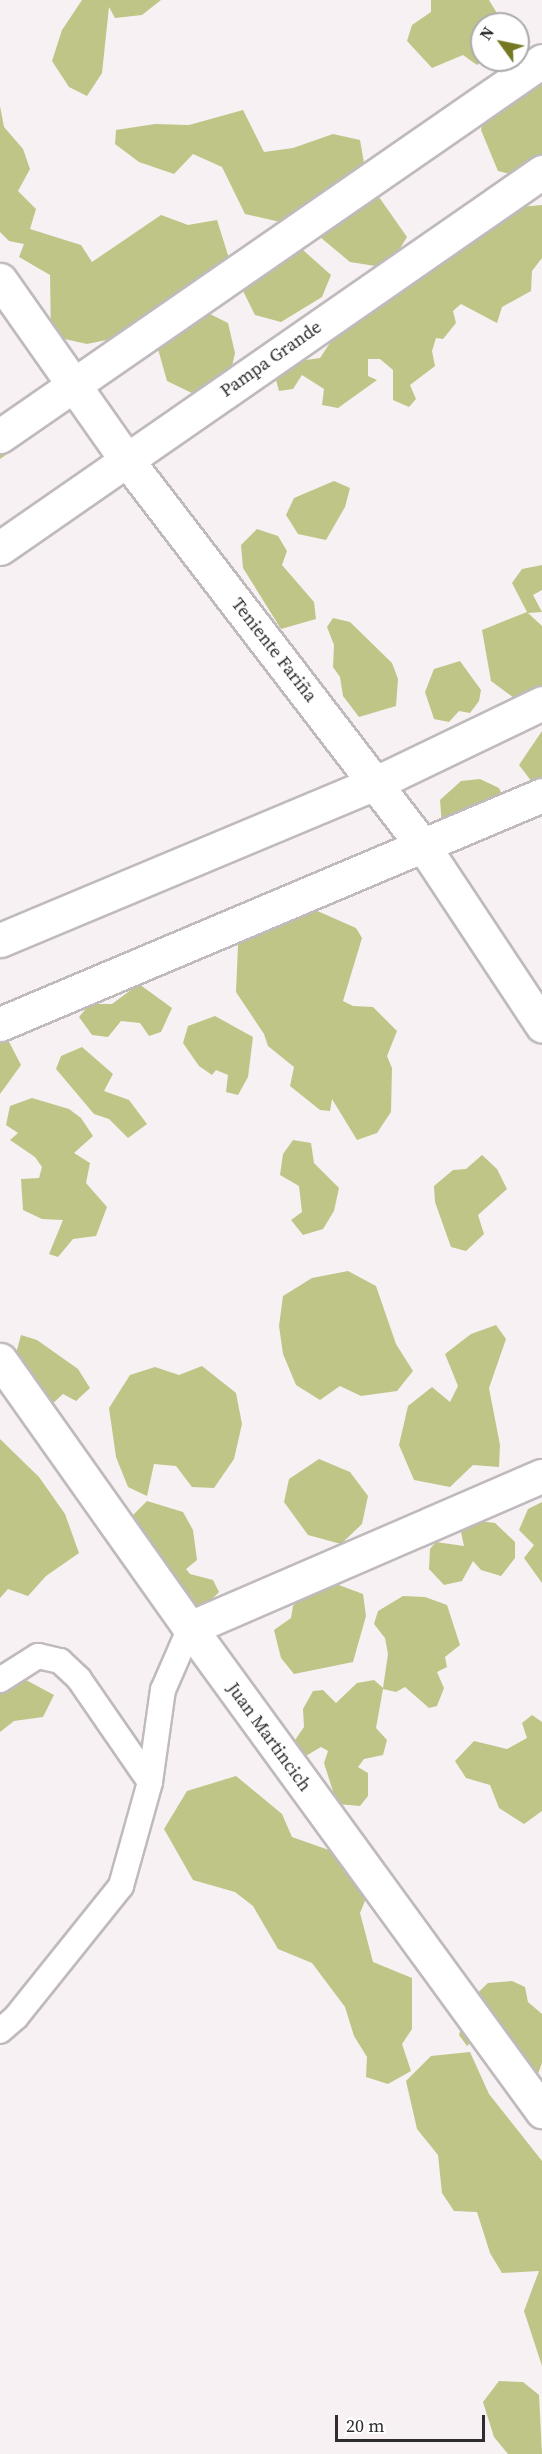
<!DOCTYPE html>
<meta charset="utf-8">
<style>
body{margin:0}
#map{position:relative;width:542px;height:2454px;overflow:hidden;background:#f7f1f4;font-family:"Source Serif 4",serif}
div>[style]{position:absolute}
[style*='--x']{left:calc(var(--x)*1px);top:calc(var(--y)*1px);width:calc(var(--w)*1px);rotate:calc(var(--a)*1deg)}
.green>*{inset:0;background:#bfc586}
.roads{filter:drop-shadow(2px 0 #c0babd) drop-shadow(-2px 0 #c0babd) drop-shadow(0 2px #c0babd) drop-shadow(0 -2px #c0babd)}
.service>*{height:24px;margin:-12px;padding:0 12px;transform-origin:12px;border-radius:12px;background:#fff}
.minor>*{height:33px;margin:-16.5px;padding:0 16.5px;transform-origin:16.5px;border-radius:16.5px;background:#fff}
span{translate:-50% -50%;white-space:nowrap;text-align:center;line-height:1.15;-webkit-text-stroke:4.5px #fff;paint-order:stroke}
.street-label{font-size:18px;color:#2f2c2e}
.north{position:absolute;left:470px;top:12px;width:60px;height:60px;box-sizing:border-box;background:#fff;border:2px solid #acabab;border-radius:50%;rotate:303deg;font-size:16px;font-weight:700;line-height:24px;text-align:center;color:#2f2c2e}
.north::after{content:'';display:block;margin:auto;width:21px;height:27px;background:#737821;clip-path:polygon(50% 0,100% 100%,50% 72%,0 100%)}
.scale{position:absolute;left:335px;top:2415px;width:150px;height:27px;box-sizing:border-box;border:3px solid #2f2c2e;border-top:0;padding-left:8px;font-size:18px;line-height:21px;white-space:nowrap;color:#2f2c2e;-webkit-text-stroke:4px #fff;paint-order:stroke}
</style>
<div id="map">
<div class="green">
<i style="clip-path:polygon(82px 0,161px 0,142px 15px,115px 18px,109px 7px,102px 73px,87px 96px,69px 87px,52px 61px,62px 30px)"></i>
<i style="clip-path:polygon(431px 0,489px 0,501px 20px,500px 24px,482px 24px,483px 60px,477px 65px,463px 55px,432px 68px,407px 41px,412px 25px,431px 12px)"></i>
<i style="clip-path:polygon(542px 72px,542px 171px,537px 181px,498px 171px,481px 130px,486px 109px)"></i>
<i style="clip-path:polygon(0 106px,4px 127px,23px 149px,30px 169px,18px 191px,36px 209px,30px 229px,81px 245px,92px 262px,161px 215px,188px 225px,217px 220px,233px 271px,145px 332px,87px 344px,51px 336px,50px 275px,19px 257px,24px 244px,9px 241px,0 232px)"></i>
<i style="clip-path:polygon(243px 110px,264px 152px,293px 148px,333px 134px,360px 140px,367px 180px,407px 237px,388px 268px,350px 262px,320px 237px,303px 250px,331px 275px,322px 297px,281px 322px,255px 315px,243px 291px,210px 314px,228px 323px,235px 353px,230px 375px,198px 396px,167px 381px,158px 349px,0 459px,0 437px,298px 226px,245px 214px,222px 167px,193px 154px,174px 174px,139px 162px,115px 144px,116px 130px,155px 124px,189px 125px)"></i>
<i style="clip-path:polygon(542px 205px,542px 258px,532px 271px,531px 291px,502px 307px,497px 323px,461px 304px,453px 311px,456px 323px,443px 339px,436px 338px,432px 351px,435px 366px,410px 385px,416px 399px,409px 407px,393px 400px,393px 370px,380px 359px,368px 359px,368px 376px,377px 380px,338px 408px,322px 405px,324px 389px,302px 375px,293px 389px,279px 391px,275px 376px,292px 362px,320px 358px,353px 308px,399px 276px,428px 273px,455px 247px,509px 208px)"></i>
<i style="clip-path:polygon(334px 481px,350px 488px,345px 507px,326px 540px,298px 534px,286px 515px,294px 498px)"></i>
<i style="clip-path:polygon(257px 529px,278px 536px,287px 551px,282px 565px,314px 602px,316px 619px,281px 629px,243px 568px,241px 545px)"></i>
<i style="clip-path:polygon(542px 565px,542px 590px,533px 595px,542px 612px,528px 613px,542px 626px,542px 690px,517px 700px,491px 681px,482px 630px,527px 612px,512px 583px,522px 569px)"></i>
<i style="clip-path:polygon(333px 618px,350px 622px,392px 663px,398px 679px,396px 706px,359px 717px,343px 696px,340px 677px,333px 667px,334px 645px,327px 627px)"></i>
<i style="clip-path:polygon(460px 661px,481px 690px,479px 701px,470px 713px,459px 711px,449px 722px,434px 719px,425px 692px,434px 669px)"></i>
<i style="clip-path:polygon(542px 731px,542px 795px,519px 765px)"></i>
<i style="clip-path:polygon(480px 779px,499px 788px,510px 812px,443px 838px,440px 800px,461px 781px)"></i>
<i style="clip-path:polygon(306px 906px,356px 928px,362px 938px,343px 1001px,353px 1006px,373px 1007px,397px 1031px,387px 1056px,392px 1068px,391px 1112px,377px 1133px,357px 1140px,332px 1099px,330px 1111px,320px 1110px,290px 1086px,294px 1067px,268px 1046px,264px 1034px,236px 992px,239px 923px,273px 909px,295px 920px)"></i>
<i style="clip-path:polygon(139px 984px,172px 1008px,161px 1032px,149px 1036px,140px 1023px,121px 1021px,108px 1037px,92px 1035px,79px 1017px,90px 1004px,112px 1004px)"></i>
<i style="clip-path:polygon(215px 1016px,253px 1037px,248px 1077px,238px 1095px,226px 1092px,228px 1075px,216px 1070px,212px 1075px,199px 1066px,183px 1043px,188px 1026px)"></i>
<i style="clip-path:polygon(0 1038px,7px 1038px,21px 1065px,0 1094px)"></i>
<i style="clip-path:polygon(82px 1047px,113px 1074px,104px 1091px,129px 1100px,147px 1124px,128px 1138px,109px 1119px,94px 1114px,56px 1069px,61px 1056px)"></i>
<i style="clip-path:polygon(32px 1098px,69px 1109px,81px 1118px,93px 1136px,74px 1153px,90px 1163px,86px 1183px,107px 1207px,96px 1236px,73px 1239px,58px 1257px,49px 1254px,63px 1220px,42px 1219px,23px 1210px,21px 1179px,39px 1178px,42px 1167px,35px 1157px,10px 1140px,18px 1133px,6px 1125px,10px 1106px)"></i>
<i style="clip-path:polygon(293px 1140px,311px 1143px,314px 1163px,339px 1188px,334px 1211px,323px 1229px,303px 1235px,291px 1220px,302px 1212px,299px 1186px,280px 1175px,283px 1154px)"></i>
<i style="clip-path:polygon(482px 1155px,497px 1169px,507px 1189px,478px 1215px,484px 1234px,466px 1251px,451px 1247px,435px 1202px,434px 1186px,453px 1170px,466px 1169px)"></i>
<i style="clip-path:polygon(348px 1271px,376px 1286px,396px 1344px,413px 1371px,397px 1391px,361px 1396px,340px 1386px,320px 1400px,296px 1385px,283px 1354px,279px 1326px,283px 1296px,312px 1278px)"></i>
<i style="clip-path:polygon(496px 1325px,506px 1339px,489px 1388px,500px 1445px,499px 1467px,473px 1465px,450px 1487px,414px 1480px,399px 1445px,408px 1406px,432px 1387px,450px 1402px,458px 1386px,445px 1354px,471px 1334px)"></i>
<i style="clip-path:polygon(21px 1335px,37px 1340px,78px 1369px,90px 1388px,76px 1401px,63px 1394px,39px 1416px,10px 1376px)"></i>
<i style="clip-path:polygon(202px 1366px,236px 1393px,242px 1424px,234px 1459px,214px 1488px,192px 1487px,176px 1466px,154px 1464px,147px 1496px,128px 1487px,116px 1457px,109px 1408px,130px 1375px,155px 1367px,179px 1375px)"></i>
<i style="clip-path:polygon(0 1439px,39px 1477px,65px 1514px,79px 1553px,46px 1576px,28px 1596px,8px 1589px,0 1598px)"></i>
<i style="clip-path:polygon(319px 1459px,350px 1472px,368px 1496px,362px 1524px,341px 1544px,308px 1535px,284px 1502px,289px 1479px)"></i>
<i style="clip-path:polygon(147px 1501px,183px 1512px,193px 1530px,197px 1560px,186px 1569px,190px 1574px,213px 1580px,219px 1592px,207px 1604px,179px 1614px,119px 1529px)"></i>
<i style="clip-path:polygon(542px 1502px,542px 1583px,524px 1558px,534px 1545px,519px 1530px,528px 1509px)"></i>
<i style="clip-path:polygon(472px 1520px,495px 1523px,515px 1542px,515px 1558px,501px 1576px,481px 1570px,473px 1561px,462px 1581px,444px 1585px,429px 1569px,430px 1549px,436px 1542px,464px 1546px,461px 1532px)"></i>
<i style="clip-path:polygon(328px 1581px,363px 1594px,366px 1616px,353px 1662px,294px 1674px,281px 1658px,274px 1630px,291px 1618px,293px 1606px,309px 1588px)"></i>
<i style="clip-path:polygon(403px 1596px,425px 1597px,447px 1605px,460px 1645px,445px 1657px,447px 1667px,437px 1672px,444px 1688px,437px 1706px,429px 1708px,405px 1687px,396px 1692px,383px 1689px,376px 1728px,387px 1740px,383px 1755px,364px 1759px,358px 1767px,368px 1773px,368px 1796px,360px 1806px,337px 1804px,324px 1763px,328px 1751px,321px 1747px,287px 1767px,293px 1743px,304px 1727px,303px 1709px,313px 1691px,323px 1690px,336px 1703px,357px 1683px,374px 1680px,383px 1688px,388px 1654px,385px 1638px,374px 1624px,378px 1611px)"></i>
<i style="clip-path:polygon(0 1674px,26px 1680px,54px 1695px,43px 1717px,14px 1721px,0 1732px)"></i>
<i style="clip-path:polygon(532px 1715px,542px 1722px,542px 1811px,524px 1824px,499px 1808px,490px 1785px,466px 1778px,455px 1761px,474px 1741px,507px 1749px,527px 1738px,522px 1723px)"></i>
<i style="clip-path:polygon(236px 1776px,282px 1814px,292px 1837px,343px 1855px,369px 1891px,360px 1913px,373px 1962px,412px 1978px,412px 2029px,402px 2044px,411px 2071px,388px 2084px,366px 2077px,367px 2057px,354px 2036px,345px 2007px,312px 1963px,278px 1949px,253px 1906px,235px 1892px,193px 1880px,164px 1829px,187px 1791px)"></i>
<i style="clip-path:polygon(512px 1981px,525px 1987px,528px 2002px,542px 2014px,542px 2063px,535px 2082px,512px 2087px,491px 2074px,492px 2048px,481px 2033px,467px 2046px,459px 2035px,469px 2001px,488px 1983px)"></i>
<i style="clip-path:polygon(470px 2052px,489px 2094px,542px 2161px,542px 2366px,524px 2311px,539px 2271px,502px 2273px,490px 2253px,477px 2212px,454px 2211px,442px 2193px,438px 2155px,417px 2129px,406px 2081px,431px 2056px)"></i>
<i style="clip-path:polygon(499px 2381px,523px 2382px,539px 2395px,542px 2454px,508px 2454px,494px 2437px,483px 2402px)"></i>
</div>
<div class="roads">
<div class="service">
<i style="--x:0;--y:1680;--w:45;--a:-32.3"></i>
<i style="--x:38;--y:1656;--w:23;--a:13"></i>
<i style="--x:60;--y:1661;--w:26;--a:43"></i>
<i style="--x:79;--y:1679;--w:125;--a:55.4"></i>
<i style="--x:0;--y:2031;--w:21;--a:-41"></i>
<i style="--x:16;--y:2017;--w:168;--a:-51.3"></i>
<i style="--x:121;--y:1886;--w:108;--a:-74.4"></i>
<i style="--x:150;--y:1782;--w:93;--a:-82"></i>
<i style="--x:163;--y:1690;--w:68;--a:-66.5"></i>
</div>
<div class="minor">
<i style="--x:0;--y:280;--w:219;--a:54.9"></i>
<i style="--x:126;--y:459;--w:489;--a:52.5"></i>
<i style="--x:424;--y:847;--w:214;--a:56.5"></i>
<i style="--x:0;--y:436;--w:659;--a:-34.68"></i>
<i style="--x:0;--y:548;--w:660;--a:-34.75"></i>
<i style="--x:0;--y:940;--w:407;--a:-22.7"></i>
<i style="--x:376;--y:783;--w:184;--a:-25.7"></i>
<i style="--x:0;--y:1024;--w:588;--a:-22.9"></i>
<i style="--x:0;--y:1360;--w:329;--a:54.7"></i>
<i style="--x:190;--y:1628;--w:598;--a:53.92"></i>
<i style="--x:190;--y:1628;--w:383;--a:-23.4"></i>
</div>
</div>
<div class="street-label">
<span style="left:271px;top:359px;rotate:-35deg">Pampa Grande</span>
<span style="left:274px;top:650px;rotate:52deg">Teniente Fariña</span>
<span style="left:269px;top:1737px;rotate:54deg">Juan Martincich</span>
</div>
<div class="north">N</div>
<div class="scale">20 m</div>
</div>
